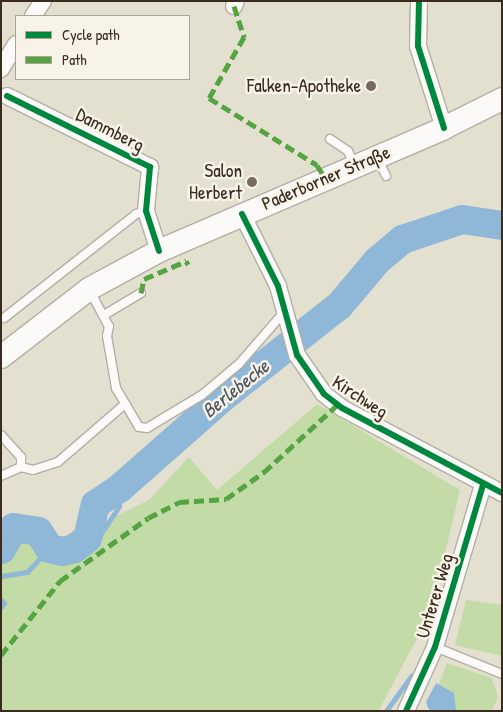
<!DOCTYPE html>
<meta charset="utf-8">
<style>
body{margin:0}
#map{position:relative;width:503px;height:712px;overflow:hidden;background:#e4e0d0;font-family:"Patrick Hand",sans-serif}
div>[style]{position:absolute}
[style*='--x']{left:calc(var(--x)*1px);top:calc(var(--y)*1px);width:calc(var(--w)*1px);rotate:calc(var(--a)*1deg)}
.green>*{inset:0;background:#c2dba7}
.water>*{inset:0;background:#8fb7d7}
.stream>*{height:5px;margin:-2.5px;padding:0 2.5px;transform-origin:2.5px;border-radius:2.5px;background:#8fb7d7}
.river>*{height:29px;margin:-14.5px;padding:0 14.5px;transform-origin:14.5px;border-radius:14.5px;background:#8fb7d7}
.roads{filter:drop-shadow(1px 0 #b2aea3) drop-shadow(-1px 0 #b2aea3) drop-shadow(0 1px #b2aea3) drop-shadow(0 -1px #b2aea3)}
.lane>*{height:8px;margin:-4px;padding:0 4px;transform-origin:4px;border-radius:4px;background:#fbfaf8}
.street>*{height:16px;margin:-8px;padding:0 8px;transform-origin:8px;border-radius:8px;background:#fbfaf8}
.secondary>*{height:22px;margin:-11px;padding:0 11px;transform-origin:11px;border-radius:11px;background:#fbfaf8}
.quiet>*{height:5px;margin-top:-2.5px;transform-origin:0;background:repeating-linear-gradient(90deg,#54a441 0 10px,transparent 0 15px)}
.cycleway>*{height:6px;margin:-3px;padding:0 3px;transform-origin:3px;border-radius:3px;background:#00873e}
.dots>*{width:14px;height:14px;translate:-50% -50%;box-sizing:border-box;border:2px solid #f7f3e8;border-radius:50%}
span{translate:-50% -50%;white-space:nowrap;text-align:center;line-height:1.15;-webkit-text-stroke:5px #f7f3e8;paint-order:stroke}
.poi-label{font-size:19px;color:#3b2a1e}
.right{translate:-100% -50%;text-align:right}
.street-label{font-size:19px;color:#3b2a1e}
.water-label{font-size:20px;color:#4b5560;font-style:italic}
.frame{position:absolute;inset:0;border:2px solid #3b2a1e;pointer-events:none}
.legend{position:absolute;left:15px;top:15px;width:175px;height:65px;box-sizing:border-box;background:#f7f3e8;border:1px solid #aca397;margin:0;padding:6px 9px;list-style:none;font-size:15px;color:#3b2a1e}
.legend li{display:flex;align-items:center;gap:10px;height:25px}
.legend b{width:25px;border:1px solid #aca397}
</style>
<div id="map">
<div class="green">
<i style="clip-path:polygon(317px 404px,460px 490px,431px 612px,379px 710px,1px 711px,1px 548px,17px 537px,64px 541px,149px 500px,189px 457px,217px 490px)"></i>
<i style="clip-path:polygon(466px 600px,502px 605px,502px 656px,455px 645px)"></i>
<i style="clip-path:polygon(447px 663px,492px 678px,498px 697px,492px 711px,428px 711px)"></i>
</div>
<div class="water">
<i style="clip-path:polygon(436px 683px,454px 693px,456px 711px,432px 711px,428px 708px,426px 702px)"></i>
</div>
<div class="stream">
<i style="--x:87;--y:538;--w:12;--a:-9"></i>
<i style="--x:99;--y:536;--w:36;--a:-56"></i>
<i style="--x:119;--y:506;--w:17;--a:-100"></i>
<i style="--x:1;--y:576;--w:26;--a:-9"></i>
<i style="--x:27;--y:572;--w:33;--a:-47"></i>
<i style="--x:1;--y:600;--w:4;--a:45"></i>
<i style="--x:4;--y:603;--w:5;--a:127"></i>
<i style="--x:386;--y:711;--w:44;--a:-54.2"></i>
</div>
<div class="river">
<i style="--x:1;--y:549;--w:25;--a:-61"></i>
<i style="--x:13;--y:527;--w:25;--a:9"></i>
<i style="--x:38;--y:531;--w:20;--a:57"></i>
<i style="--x:49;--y:548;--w:13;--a:13"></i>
<i style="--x:62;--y:551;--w:12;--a:-14"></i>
<i style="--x:74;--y:548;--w:16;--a:-38"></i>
<i style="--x:87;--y:538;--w:35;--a:-77"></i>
<i style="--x:95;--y:504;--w:30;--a:-34"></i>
<i style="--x:120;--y:487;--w:136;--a:-41.4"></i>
<i style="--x:222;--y:397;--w:149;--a:-38.2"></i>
<i style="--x:339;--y:305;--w:59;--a:-49.8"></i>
<i style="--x:377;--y:260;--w:33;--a:-40"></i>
<i style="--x:402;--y:239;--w:63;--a:-18.4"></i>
<i style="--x:462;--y:219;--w:40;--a:8.5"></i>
</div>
<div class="roads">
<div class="lane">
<i style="--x:330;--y:139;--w:22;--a:34"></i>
<i style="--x:348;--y:151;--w:15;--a:67"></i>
<i style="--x:378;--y:160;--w:18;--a:63"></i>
<i style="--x:90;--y:291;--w:40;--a:62"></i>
<i style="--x:109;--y:326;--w:10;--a:101"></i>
<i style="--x:107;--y:336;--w:53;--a:80.2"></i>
<i style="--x:116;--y:388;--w:45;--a:59.5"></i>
<i style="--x:139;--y:427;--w:8;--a:7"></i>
<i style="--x:147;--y:428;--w:64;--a:-31"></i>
<i style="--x:202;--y:395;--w:48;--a:-40"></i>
<i style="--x:239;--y:364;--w:70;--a:-49"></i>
<i style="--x:104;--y:315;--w:43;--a:-30.7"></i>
<i style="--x:4;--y:318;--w:168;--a:-38.2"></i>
<i style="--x:136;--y:214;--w:10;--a:-17"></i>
<i style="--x:1;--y:435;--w:30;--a:48"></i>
<i style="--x:21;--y:457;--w:10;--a:90"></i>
<i style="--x:21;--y:467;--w:22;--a:156"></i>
<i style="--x:21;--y:467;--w:12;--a:14"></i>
<i style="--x:33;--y:470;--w:26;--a:-18"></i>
<i style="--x:58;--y:462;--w:89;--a:-40.9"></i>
<i style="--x:435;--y:647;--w:72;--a:21.9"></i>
</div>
<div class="street">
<i style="--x:419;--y:1;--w:45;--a:91.3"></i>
<i style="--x:418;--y:46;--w:86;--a:72.4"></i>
<i style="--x:234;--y:6;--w:5;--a:-68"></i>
<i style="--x:33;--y:16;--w:18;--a:-56"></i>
<i style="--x:1;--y:69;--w:29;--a:-59"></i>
<i style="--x:7;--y:96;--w:160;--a:26.4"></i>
<i style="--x:150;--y:167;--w:44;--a:95.2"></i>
<i style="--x:146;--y:211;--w:42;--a:72"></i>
<i style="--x:242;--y:214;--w:80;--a:63.4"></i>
<i style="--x:278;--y:286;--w:72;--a:74.6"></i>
<i style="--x:297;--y:355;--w:47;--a:55.3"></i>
<i style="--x:324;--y:394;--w:23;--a:38"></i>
<i style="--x:342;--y:408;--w:181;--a:28"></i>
<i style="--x:406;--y:711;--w:70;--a:-65.6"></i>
<i style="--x:435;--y:647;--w:169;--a:-73.5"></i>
</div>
<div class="secondary">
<i style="--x:1;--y:357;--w:111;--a:-37.7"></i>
<i style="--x:89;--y:289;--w:80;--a:-28.5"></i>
<i style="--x:159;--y:251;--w:310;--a:-23.3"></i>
<i style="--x:444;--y:128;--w:65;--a:-26.6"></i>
</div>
</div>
<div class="quiet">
<i style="--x:234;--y:6;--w:33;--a:72"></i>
<i style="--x:244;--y:37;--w:70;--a:119.8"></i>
<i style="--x:209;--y:98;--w:127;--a:31.8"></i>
<i style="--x:317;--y:165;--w:15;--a:58"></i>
<i style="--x:141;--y:293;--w:14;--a:-78"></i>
<i style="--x:144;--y:279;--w:46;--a:-23.2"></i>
<i style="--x:186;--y:261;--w:4;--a:56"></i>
<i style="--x:1;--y:655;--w:95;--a:-51.4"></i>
<i style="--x:60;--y:581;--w:108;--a:-35.6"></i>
<i style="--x:148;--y:518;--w:35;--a:-27"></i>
<i style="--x:179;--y:502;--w:47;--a:-3.7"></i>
<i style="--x:226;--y:499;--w:47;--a:-35.4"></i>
<i style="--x:264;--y:472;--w:99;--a:-42.5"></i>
</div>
<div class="cycleway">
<i style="--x:419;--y:1;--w:45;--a:91.3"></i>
<i style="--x:418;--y:46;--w:86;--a:72.4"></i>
<i style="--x:7;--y:96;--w:160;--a:26.4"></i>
<i style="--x:150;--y:167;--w:44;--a:95.2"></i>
<i style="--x:146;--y:211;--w:42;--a:72"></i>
<i style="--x:242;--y:214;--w:80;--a:63.4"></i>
<i style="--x:278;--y:286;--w:72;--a:74.6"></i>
<i style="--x:297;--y:355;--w:47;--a:55.3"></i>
<i style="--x:324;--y:394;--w:23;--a:38"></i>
<i style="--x:342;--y:408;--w:181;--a:28"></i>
<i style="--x:406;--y:711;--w:70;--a:-65.6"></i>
<i style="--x:435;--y:647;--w:169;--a:-73.5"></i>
</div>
<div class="dots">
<i style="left:371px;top:86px;background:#766a5c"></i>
<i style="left:252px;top:182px;background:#766a5c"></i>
</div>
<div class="poi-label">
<span class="right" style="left:361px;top:86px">Falken-Apotheke</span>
<span class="right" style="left:242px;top:182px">Salon<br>Herbert</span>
</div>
<div class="street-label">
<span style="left:110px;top:130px;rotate:27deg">Dammberg</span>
<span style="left:326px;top:178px;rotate:-23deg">Paderborner Straße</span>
<span style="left:360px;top:397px;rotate:33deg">Kirchweg</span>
<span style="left:435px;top:596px;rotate:-73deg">Unterer Weg</span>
</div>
<div class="water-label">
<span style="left:235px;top:388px;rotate:-39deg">Berlebecke</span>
</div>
<div class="frame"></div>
<ul class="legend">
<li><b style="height:6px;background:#00873e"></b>Cycle path</li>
<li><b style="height:6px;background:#54a441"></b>Path</li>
</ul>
</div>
